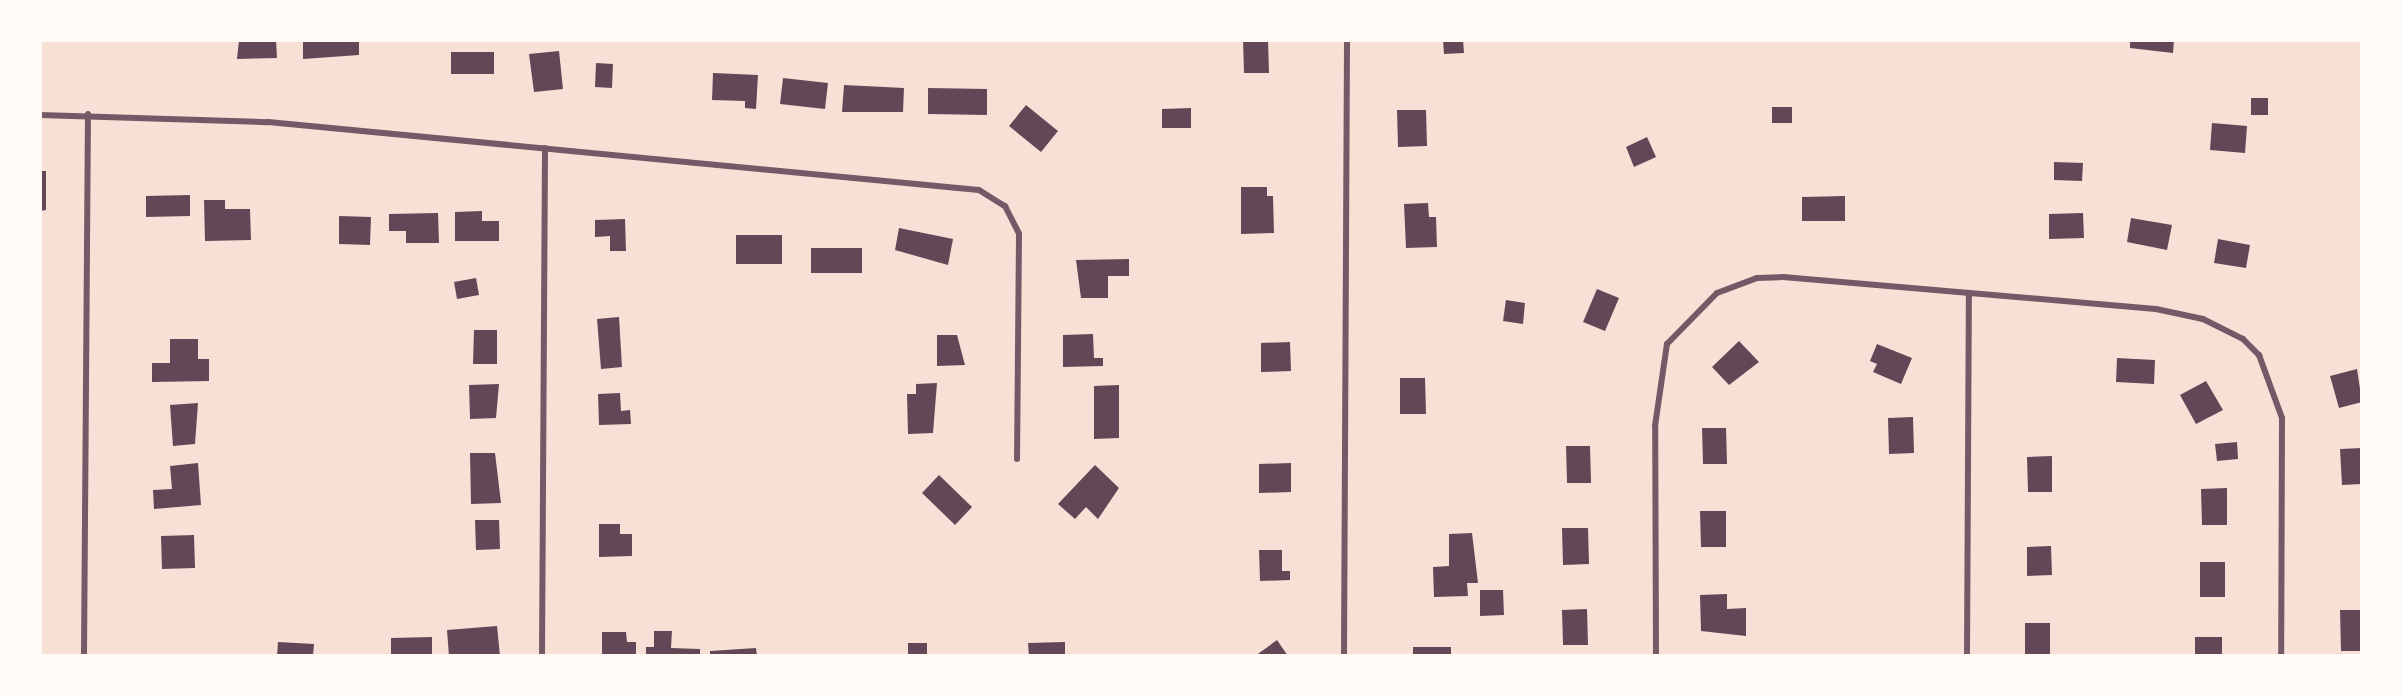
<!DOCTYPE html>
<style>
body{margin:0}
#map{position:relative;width:2402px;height:696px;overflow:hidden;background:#f7e1d7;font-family:"Fira Sans Condensed",sans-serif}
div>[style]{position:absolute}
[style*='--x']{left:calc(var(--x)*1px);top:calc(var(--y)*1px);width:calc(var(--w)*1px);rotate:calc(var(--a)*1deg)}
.building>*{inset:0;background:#644757}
.minor>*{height:6px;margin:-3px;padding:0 3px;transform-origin:3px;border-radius:3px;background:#755966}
span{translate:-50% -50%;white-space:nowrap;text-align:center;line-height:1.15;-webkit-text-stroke:6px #fffaf5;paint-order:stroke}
.frame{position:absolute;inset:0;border:42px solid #fffaf5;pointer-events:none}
</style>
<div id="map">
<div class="building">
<i style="clip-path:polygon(239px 40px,276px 40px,277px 58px,237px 59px)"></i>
<i style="clip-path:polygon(303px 40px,359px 40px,359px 55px,303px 59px)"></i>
<i style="clip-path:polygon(1243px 40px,1268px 40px,1269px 73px,1244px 73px)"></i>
<i style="clip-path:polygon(1443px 40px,1463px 40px,1464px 53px,1444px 54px)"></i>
<i style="clip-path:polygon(2130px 40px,2174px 40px,2173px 53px,2130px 48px)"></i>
<i style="clip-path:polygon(559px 51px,563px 89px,534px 92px,529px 54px)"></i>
<i style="clip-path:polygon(451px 52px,494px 52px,494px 74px,451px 74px)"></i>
<i style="clip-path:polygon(596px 63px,613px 64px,612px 88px,595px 87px)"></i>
<i style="clip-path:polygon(713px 73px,758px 75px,756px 109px,745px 108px,745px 101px,712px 100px)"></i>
<i style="clip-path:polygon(783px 78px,828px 83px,825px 109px,780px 104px)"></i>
<i style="clip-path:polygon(844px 85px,904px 88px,903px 112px,842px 112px)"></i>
<i style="clip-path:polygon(928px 88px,987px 89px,987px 115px,928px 114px)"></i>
<i style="clip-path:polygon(2251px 98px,2268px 98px,2268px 115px,2251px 115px)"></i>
<i style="clip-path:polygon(1026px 105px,1058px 131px,1041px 152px,1009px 126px)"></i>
<i style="clip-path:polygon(1772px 107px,1792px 107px,1792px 123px,1772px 123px)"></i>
<i style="clip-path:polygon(1191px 108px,1191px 128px,1162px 128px,1162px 109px)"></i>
<i style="clip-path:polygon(1397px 110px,1426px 110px,1427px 146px,1398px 147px)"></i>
<i style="clip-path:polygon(2212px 123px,2247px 126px,2245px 153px,2210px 150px)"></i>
<i style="clip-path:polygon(1647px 137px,1656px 157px,1634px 167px,1626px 147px)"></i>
<i style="clip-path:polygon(2054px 162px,2083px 163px,2082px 181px,2054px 180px)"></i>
<i style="clip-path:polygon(40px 171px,46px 171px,46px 210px,40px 211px)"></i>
<i style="clip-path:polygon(1241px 187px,1267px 187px,1267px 196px,1273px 196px,1274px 233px,1241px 234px)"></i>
<i style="clip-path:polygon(190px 195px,190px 216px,146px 217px,146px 196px)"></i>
<i style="clip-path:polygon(1845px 196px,1845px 221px,1802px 221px,1802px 197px)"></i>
<i style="clip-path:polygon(204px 200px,225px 200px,225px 209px,250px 209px,251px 240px,205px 241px)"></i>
<i style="clip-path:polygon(1428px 203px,1429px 217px,1436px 217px,1437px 247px,1406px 248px,1404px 204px)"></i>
<i style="clip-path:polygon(482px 211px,482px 221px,499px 221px,499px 241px,455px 241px,455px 212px)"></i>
<i style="clip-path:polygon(438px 213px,439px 243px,406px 243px,406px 231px,389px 231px,389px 214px)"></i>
<i style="clip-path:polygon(2083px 213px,2084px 238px,2049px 239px,2049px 214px)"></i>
<i style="clip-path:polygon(339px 216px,371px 217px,370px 245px,339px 244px)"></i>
<i style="clip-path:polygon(2131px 218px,2172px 225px,2167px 250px,2127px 242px)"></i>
<i style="clip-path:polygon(625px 219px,626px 251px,610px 251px,610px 236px,595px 237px,595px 220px)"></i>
<i style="clip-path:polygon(899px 228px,953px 239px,948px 265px,895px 250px)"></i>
<i style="clip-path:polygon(736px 235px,782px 235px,782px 264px,736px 264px)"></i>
<i style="clip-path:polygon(2218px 239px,2250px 245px,2246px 268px,2214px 263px)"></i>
<i style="clip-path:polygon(811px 248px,862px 248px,862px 273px,811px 273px)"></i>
<i style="clip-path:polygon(1129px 259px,1129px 276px,1108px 276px,1108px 298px,1081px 298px,1076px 260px)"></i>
<i style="clip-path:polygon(476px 278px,479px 295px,457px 299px,454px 282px)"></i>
<i style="clip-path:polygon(1597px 289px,1619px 298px,1605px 331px,1583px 322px)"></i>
<i style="clip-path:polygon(1506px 300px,1525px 303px,1523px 324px,1503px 321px)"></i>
<i style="clip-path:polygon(619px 317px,622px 367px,601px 369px,597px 319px)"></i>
<i style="clip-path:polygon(474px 330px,497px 330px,497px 364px,473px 364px)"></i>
<i style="clip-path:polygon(1093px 334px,1094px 358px,1103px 358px,1103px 366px,1063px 367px,1063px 335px)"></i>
<i style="clip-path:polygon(937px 335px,957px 335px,965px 365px,937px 366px)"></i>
<i style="clip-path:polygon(170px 339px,198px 339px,198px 359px,209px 359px,209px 381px,152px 382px,152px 363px,170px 363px)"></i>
<i style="clip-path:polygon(1739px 341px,1759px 362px,1729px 385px,1712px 367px)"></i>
<i style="clip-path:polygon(1290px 342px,1291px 371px,1261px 372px,1261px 343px)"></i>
<i style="clip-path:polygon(1877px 344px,1912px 358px,1901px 384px,1873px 372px,1877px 364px,1870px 361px)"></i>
<i style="clip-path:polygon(2117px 358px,2155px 360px,2154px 384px,2116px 382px)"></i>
<i style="clip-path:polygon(2357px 369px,2362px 402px,2339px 408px,2330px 376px)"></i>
<i style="clip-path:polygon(1400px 378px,1425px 378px,1426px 414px,1400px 414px)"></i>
<i style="clip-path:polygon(2206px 381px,2223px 410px,2196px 424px,2180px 395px)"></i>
<i style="clip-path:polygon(937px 383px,933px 433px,908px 434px,907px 394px,916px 394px,916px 384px)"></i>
<i style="clip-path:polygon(499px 384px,496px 418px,470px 419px,469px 385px)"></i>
<i style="clip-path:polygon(1119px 385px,1119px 438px,1094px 439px,1094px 386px)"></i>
<i style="clip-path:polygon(620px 393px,621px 411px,630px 410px,631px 424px,599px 425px,598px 394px)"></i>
<i style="clip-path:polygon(198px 403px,195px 444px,173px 446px,170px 405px)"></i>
<i style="clip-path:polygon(1913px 417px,1914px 453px,1889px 454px,1888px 418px)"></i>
<i style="clip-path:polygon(1702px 428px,1726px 428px,1727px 464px,1703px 464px)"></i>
<i style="clip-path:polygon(2237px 442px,2238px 459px,2217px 461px,2215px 444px)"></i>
<i style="clip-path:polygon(1566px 446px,1590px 446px,1591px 483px,1567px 483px)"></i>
<i style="clip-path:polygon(2362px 448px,2362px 484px,2342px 485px,2340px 449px)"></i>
<i style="clip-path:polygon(470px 453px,495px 453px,501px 503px,471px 504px)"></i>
<i style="clip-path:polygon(2052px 456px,2052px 492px,2028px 492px,2027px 457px)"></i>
<i style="clip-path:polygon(198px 463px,201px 505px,154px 509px,153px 490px,172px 489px,170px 466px)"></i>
<i style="clip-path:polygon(1291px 463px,1291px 492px,1259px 493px,1259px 464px)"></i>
<i style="clip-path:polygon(1095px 465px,1119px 488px,1098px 519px,1086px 507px,1075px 519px,1058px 504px)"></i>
<i style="clip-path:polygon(939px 475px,972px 507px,955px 525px,922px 493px)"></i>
<i style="clip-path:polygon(2227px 488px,2227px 525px,2202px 525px,2201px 489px)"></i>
<i style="clip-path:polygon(1700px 511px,1726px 511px,1726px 547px,1701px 547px)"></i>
<i style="clip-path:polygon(475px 520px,499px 520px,500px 549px,476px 550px)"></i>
<i style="clip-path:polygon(599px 524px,620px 524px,620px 534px,632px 534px,632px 556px,599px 557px)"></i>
<i style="clip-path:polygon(1562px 528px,1588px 528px,1589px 564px,1563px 565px)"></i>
<i style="clip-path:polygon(1472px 533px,1478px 583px,1467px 583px,1468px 596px,1434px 597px,1433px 567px,1449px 566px,1449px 534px)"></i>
<i style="clip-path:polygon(194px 535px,195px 568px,162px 569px,161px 536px)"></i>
<i style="clip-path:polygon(2051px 546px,2052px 575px,2027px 576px,2027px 547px)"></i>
<i style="clip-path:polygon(1259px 550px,1282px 550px,1282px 571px,1290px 571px,1290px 580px,1260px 581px)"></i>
<i style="clip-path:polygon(2200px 562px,2225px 562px,2225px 597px,2200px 597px)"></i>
<i style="clip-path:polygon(1480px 590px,1503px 590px,1504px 615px,1480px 616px)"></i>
<i style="clip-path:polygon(1727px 594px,1727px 609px,1746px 608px,1746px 636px,1701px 631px,1700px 595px)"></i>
<i style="clip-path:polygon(1587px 609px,1588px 645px,1563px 645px,1562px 610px)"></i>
<i style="clip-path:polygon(2340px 610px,2362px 610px,2362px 651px,2341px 651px)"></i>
<i style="clip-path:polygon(2025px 623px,2050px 623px,2050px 656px,2025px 656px)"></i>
<i style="clip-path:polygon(497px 626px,500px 656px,449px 656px,447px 630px)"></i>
<i style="clip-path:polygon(654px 631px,672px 631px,671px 648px,700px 649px,700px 656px,646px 656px,646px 647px,654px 647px)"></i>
<i style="clip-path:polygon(602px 632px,626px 632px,627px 642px,636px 642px,636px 656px,602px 656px)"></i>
<i style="clip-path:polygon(432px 637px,432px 656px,391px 656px,391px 638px)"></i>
<i style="clip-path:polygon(2195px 637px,2222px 637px,2222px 656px,2195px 656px)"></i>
<i style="clip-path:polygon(1277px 640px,1288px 656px,1255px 656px)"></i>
<i style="clip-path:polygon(278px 642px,314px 644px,313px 656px,277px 656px)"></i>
<i style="clip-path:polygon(1065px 642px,1065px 656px,1029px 656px,1028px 643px)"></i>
<i style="clip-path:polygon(908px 643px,927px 643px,927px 656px,908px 656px)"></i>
<i style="clip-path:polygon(1413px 647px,1451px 647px,1451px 656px,1413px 656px)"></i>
<i style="clip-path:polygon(756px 648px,757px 656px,710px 656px,710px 651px)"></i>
</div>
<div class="minor">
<i style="--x:40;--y:115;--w:228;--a:1.8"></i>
<i style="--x:268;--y:122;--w:714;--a:5.46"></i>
<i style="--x:979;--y:190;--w:31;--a:32"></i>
<i style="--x:1005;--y:206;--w:31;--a:63"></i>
<i style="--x:1019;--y:234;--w:225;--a:90.5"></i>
<i style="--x:84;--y:656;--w:542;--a:-89.58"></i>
<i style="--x:542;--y:656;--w:508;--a:-89.66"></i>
<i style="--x:1344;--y:656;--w:616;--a:-89.72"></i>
<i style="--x:1656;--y:656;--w:230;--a:-90.2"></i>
<i style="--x:1655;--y:426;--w:83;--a:-81.7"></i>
<i style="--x:1667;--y:344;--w:71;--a:-45.6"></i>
<i style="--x:1717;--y:293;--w:43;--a:-20.6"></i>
<i style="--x:1757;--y:278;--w:26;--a:-2"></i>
<i style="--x:1783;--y:277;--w:374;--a:4.9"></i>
<i style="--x:2156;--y:309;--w:48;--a:12"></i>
<i style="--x:2203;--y:319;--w:45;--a:26.6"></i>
<i style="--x:2243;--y:339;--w:23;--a:45"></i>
<i style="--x:2259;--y:355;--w:67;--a:69.9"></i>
<i style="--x:2282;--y:418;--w:238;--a:90.2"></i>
<i style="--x:1967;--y:656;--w:362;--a:-89.7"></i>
</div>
<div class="frame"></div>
</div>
